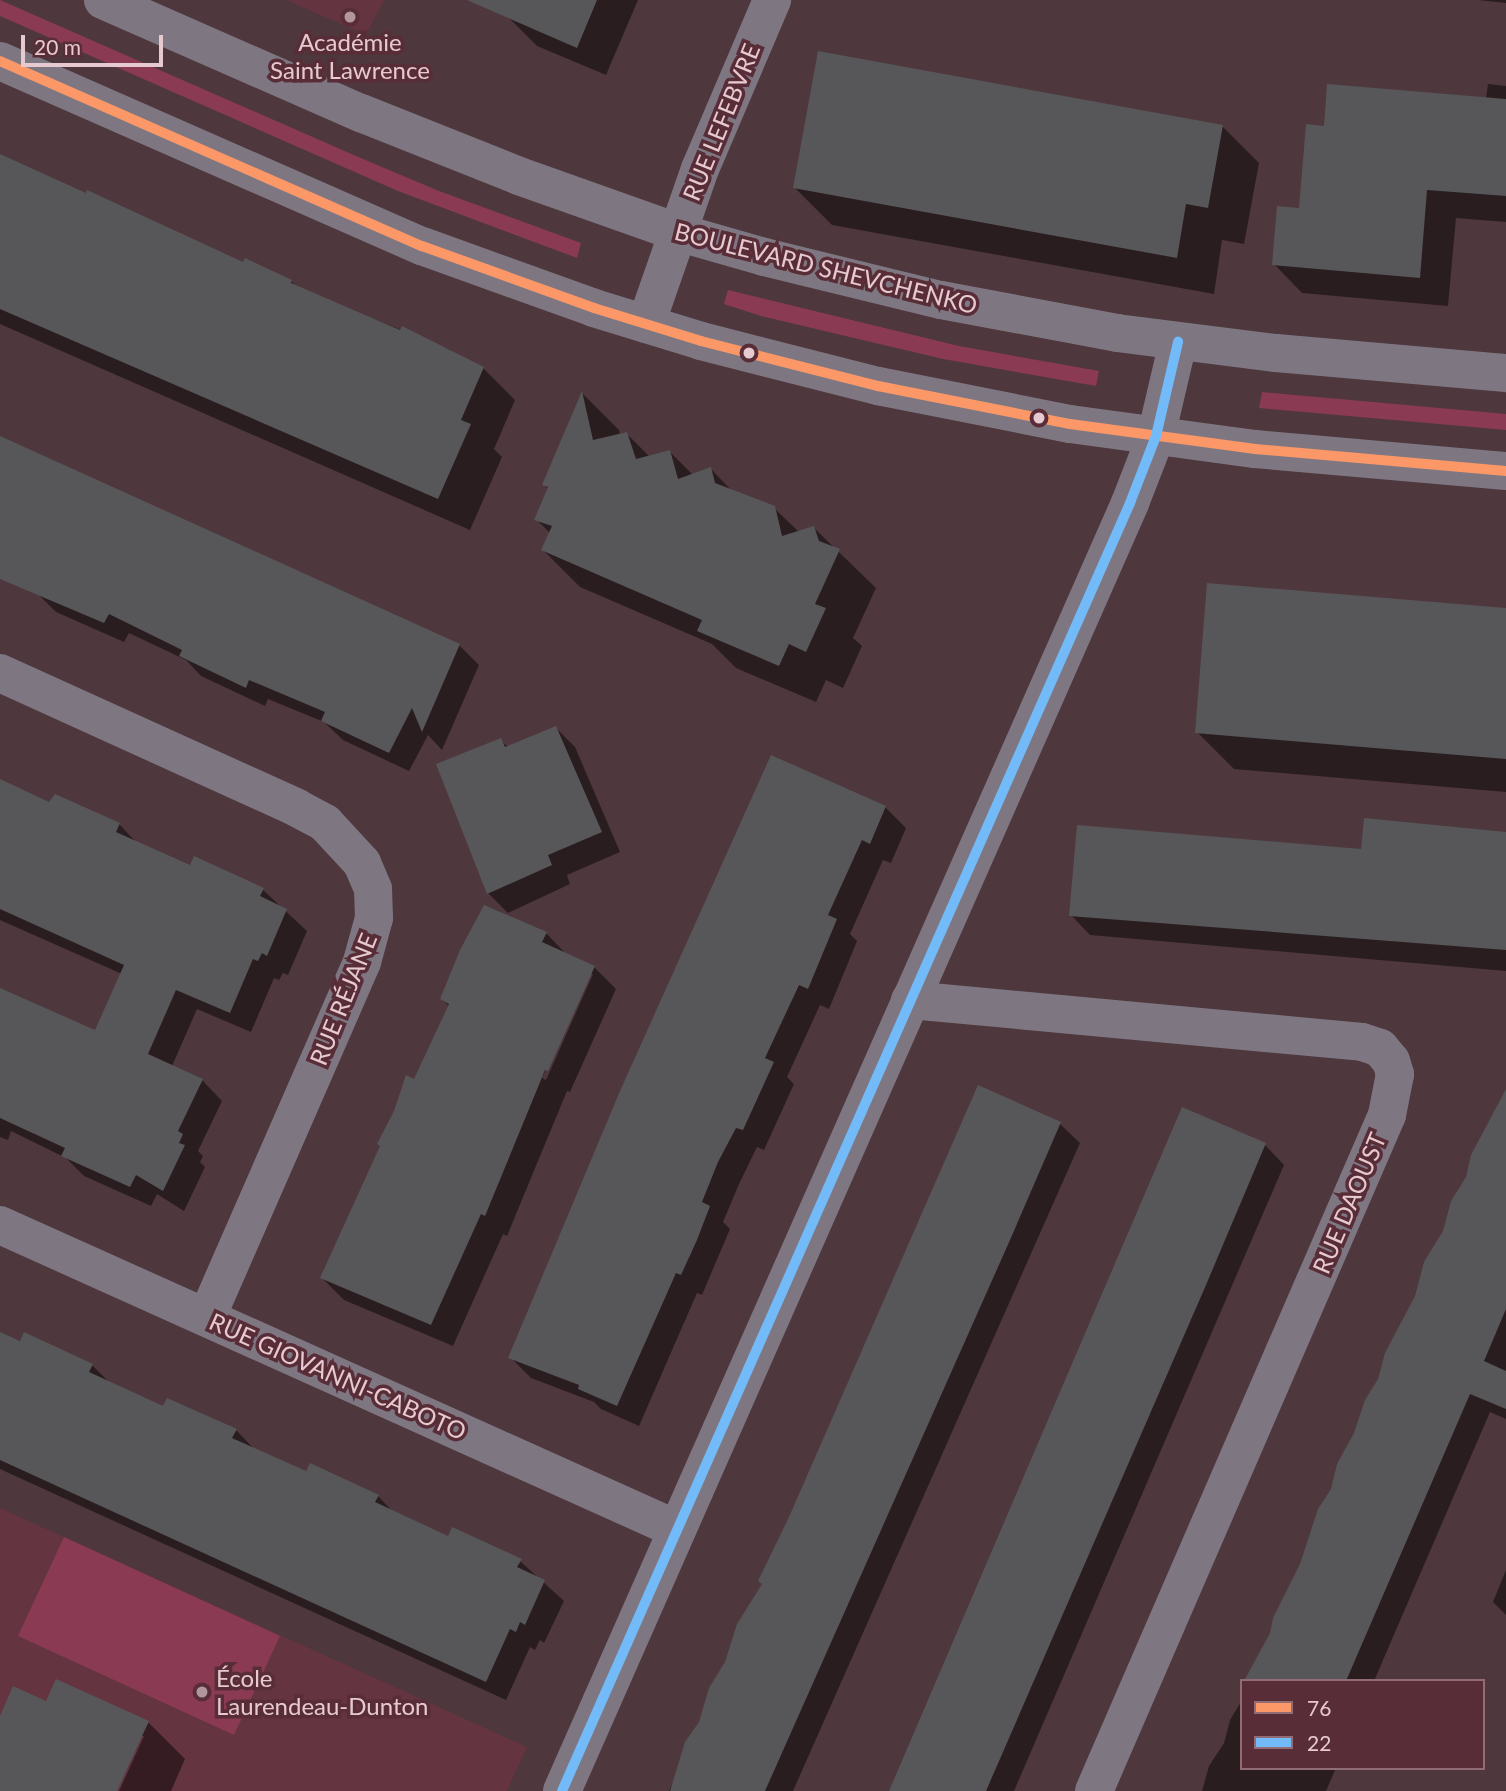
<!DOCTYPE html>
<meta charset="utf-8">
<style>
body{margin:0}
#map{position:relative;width:1506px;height:1791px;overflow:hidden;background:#4e373d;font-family:Lato,sans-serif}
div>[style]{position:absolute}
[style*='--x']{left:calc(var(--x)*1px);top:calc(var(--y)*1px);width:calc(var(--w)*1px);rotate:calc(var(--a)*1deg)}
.built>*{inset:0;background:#643441}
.green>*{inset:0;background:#8a3b53}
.shadow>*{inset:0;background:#0007}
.building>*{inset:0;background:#575759}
.minor>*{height:38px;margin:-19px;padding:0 19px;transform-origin:19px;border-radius:19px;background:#7e7782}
.tertiary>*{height:38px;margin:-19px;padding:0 19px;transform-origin:19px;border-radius:19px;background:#7e7782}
.bus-1>*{height:10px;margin:-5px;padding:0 5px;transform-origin:5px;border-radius:5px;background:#fc9868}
.bus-2>*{height:10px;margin:-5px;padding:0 5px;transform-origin:5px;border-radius:5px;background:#73baf8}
.dots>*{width:19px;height:19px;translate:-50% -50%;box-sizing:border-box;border:4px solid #582d38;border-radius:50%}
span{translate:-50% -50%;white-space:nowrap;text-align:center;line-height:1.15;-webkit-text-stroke:7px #582d38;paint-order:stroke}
.poi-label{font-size:24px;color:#e6cad0}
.left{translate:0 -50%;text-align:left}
.street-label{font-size:24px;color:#e6cad0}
.legend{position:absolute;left:1240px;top:1679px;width:245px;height:91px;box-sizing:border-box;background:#582d38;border:2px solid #916c75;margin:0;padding:9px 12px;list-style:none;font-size:21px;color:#e6cad0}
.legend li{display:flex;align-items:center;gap:14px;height:35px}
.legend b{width:35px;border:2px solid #916c75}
.scale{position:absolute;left:21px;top:35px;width:142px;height:32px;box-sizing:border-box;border:4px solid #e6cad0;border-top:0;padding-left:9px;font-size:21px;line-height:24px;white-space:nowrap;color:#e6cad0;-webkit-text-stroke:5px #582d38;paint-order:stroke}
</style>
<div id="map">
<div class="built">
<i style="clip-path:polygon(286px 0,384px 0,366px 35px)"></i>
<i style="clip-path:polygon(0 1508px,527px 1747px,507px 1791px,0 1791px)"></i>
</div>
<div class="green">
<i style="clip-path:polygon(0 0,356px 156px,439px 191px,581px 243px,577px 258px,398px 191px,0 16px)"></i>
<i style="clip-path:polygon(728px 290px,959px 346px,1099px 371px,1096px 386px,943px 359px,761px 316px,724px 304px)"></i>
<i style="clip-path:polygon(1262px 392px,1506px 414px,1506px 430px,1259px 408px)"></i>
<i style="clip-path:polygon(64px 1537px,280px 1636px,234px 1735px,18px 1636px)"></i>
</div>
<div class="shadow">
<i style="clip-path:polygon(516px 0,638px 0,606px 75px,537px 46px,508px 17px)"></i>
<i style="clip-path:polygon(1478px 0,1506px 0,1506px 3px)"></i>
<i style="clip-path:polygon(1488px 84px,1506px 86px,1506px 222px,1456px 218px,1448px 306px,1302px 293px,1274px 264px,1300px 210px,1325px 127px,1486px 99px)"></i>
<i style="clip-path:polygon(1222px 126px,1259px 163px,1244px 244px,1222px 240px,1214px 294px,832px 225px,795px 188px)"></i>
<i style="clip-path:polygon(0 156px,244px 265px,291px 281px,298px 288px,448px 349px,483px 368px,515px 400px,494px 449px,502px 457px,470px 530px,0 324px)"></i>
<i style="clip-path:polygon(583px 394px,619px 430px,620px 435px,627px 434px,650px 457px,670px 452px,693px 475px,711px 469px,732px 491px,774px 508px,799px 532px,814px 528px,876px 588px,853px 638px,862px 646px,843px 688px,826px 680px,816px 702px,736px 668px,712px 644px,580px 587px,543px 550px,550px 533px,536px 519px,549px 490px,544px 484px)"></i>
<i style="clip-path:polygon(0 437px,459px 645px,479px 665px,442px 750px,428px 735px,409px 771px,343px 740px,324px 722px,268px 699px,265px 706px,201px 676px,186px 660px,129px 633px,124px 642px,56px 612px,36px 592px,0 575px)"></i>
<i style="clip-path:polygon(1506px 610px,1506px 792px,1234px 769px,1197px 732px)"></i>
<i style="clip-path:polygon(556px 728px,575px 747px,620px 852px,567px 875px,570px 884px,508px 913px,488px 893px,500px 740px,508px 747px)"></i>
<i style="clip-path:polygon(0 781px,50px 804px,119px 824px,138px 844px,191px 867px,263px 890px,307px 931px,288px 975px,283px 973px,279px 980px,274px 978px,251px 1032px,197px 1009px,172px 1066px,202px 1080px,222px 1101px,198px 1151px,203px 1156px,200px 1162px,205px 1167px,184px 1211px,157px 1194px,151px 1206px,84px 1176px,66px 1158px,11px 1131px,8px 1140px,0 1137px,0 989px,96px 1033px,122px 974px,0 920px)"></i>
<i style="clip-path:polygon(885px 807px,906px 828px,891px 863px,883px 860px,850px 934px,857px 941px,829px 1009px,820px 1005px,787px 1077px,794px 1084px,764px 1150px,757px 1147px,739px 1184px,723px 1222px,730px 1229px,702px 1295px,697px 1293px,639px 1426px,601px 1409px,594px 1402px,531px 1378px,510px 1357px,622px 1091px)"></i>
<i style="clip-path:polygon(1506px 832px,1506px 971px,1090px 935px,1071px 915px,1363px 851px)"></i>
<i style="clip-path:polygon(evenodd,546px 933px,567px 955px,594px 967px,616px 989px,570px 1092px,567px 1091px,507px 1236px,503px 1234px,453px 1346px,344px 1300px,322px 1278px,450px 1007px,442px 999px,546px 933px,589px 974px,593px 974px,546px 1080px,542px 1078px,589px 974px)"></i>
<i style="clip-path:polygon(1506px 1096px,1506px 1419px,1490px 1412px,1374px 1681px,1250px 1681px)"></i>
<i style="clip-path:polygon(1060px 1124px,1080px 1143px,793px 1791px,669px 1791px,764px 1585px)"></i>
<i style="clip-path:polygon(1265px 1145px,1284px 1165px,1014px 1791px,889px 1791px)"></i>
<i style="clip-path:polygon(0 1334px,92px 1365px,111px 1384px,164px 1408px,236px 1430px,255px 1450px,306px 1473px,378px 1496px,394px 1513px,449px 1538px,520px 1561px,564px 1601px,544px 1643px,540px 1640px,535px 1650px,530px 1647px,506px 1700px,0 1469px)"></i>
<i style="clip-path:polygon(1506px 1570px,1506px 1615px,1493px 1602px)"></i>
<i style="clip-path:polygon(1242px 1700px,1242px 1768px,1336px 1768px,1326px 1791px,1202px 1791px,1209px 1766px,1224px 1743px,1230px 1720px)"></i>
<i style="clip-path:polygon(47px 1703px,148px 1722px,185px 1759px,171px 1791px,119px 1791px,144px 1736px,140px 1736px,115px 1791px,0 1791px,0 1720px)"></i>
</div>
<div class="building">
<i style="clip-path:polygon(467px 0,597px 0,577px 48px)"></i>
<i style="clip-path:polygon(818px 51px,1223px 125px,1208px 208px,1186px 204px,1177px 258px,793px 188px)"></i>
<i style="clip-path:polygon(1327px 84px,1506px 99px,1506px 196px,1427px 190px,1420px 278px,1272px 265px,1277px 206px,1299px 208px,1306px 124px,1324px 126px)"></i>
<i style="clip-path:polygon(0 154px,86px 193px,87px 190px,243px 262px,245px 258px,292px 280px,291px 283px,400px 330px,402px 326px,484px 367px,461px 420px,471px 424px,438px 499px,0 309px)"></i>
<i style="clip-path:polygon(582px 391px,593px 440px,627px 432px,636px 459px,670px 450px,678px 479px,711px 467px,715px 483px,775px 506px,782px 536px,814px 526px,819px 541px,840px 549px,815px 604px,826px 608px,806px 652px,789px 644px,779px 666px,697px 631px,702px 620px,541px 550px,552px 526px,534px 520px,548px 487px,542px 485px)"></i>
<i style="clip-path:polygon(0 436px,460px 644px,422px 732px,412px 708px,389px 753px,321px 721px,325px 712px,249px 680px,246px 688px,179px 656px,182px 650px,109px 614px,104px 623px,0 579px)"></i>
<i style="clip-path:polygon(1207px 583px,1506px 608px,1506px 759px,1195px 733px)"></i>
<i style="clip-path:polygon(556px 726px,602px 832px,548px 855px,552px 865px,487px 894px,436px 764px,501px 738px,505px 747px)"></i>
<i style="clip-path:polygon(771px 755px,886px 806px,870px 844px,862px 840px,828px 915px,837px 919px,808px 989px,799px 985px,765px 1058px,774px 1062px,743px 1130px,736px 1128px,718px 1162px,702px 1202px,710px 1206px,697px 1240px,681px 1275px,676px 1273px,617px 1406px,578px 1389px,579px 1385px,508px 1358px,620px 1091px)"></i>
<i style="clip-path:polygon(0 779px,49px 802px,55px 794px,120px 823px,116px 832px,190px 865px,194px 856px,264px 888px,260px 896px,287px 909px,267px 956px,262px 953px,258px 961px,253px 959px,230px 1013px,176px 990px,148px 1054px,203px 1079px,178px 1131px,183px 1134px,179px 1143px,185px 1145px,163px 1191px,136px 1175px,130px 1187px,61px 1156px,65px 1148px,0 1118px,0 988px,95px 1030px,124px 965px,0 909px)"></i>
<i style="clip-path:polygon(1364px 818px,1506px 832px,1506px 950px,1069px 916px,1077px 825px,1361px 849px)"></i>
<i style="clip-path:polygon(484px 905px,547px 932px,542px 942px,595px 966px,548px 1071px,545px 1070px,485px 1216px,481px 1214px,431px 1325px,320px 1278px,380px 1146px,377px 1144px,394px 1111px,406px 1075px,414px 1079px,449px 1004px,440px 999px,460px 950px)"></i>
<i style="clip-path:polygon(978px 1085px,1061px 1122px,1010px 1240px,765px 1791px,670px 1791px,685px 1742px,699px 1722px,709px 1688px,725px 1662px,737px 1624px,762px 1584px,758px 1581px,789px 1517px)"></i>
<i style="clip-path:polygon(1506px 1089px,1506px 1309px,1484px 1361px,1506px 1371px,1506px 1409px,1470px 1394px,1346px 1681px,1244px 1681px,1270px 1633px,1273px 1618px,1300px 1564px,1318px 1509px,1331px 1489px,1337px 1464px,1354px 1433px,1365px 1400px,1378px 1379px,1385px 1353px,1415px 1296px,1424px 1262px,1443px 1231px,1451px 1201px,1466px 1177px,1471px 1155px)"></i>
<i style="clip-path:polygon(1182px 1107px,1266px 1143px,1206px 1285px,986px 1791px,889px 1791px)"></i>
<i style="clip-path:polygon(0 1332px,20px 1341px,24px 1332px,93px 1364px,89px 1372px,163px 1406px,167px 1398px,237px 1429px,232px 1438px,306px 1471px,310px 1463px,379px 1495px,375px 1502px,448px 1536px,452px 1527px,522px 1559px,517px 1567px,545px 1580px,525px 1625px,520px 1622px,516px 1632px,510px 1629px,486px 1682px,0 1460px)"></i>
<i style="clip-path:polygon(56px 1679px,149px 1721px,117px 1791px,0 1791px,0 1716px,13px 1686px,46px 1701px)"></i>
</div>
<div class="minor">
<i style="--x:646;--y:324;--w:164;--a:-70.8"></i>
<i style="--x:700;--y:169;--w:184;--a:-66.9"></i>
<i style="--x:0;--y:673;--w:326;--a:24.4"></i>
<i style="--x:297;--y:808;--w:32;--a:28"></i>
<i style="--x:325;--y:823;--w:54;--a:47.2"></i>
<i style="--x:362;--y:863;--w:28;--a:67"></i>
<i style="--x:373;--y:889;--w:29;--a:88"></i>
<i style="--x:374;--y:918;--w:46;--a:105.3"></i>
<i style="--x:362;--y:962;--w:386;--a:113.6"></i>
<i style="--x:910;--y:1000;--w:454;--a:5.3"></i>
<i style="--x:1362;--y:1042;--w:19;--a:18"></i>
<i style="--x:1380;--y:1048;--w:17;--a:50"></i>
<i style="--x:1391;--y:1061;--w:14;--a:73"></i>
<i style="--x:1395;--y:1074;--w:42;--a:101"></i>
<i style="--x:1387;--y:1115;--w:737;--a:113.43"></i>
<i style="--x:0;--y:1225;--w:741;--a:24.21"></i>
<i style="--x:562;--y:1791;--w:1408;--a:-66.2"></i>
<i style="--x:1130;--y:503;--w:72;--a:-68.8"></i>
<i style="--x:1156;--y:436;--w:97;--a:-76.8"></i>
</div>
<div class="tertiary">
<i style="--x:103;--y:0;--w:282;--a:23.7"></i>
<i style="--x:361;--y:113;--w:170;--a:21.7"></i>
<i style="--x:519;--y:176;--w:168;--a:19.5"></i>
<i style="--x:677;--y:232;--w:91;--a:16"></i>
<i style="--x:764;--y:257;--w:182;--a:13.7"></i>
<i style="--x:941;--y:300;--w:179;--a:10.6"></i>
<i style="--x:1117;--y:333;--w:160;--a:7.2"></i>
<i style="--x:1276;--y:353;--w:231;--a:5"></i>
<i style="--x:0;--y:61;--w:461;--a:23.7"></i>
<i style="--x:422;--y:246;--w:183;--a:19.8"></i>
<i style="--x:594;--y:308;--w:112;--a:17.1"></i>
<i style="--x:701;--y:341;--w:183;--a:14.3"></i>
<i style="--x:878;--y:386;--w:196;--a:11.2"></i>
<i style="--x:1070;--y:424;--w:187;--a:7.7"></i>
<i style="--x:1255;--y:449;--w:252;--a:5"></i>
</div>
<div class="bus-1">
<i style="--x:0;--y:61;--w:461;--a:23.7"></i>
<i style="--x:422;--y:246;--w:183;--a:19.8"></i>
<i style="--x:594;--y:308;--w:112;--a:17.1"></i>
<i style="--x:701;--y:341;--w:183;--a:14.3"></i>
<i style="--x:878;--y:386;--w:196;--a:11.2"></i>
<i style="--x:1070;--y:424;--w:187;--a:7.7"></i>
<i style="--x:1255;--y:449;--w:252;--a:5"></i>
</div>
<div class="bus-2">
<i style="--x:562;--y:1791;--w:1408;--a:-66.2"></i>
<i style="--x:1130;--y:503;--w:72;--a:-68.8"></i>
<i style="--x:1156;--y:436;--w:97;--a:-76.8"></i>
</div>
<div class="dots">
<i style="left:350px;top:17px;background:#b1979d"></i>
<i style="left:749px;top:353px;background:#e6cad0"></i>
<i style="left:1039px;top:418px;background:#e6cad0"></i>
<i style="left:202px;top:1692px;background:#b1979d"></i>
</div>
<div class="poi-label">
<span style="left:350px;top:56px">Académie<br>Saint Lawrence</span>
<span class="left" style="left:216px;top:1692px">École<br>Laurendeau-Dunton</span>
</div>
<div class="street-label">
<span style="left:721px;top:122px;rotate:-68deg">RUE LEFEBVRE</span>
<span style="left:826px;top:268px;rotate:14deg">BOULEVARD SHEVCHENKO</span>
<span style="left:343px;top:999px;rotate:-68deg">RUE RÉJANE</span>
<span style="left:1349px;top:1203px;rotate:-67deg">RUE DAOUST</span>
<span style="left:338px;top:1376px;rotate:24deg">RUE GIOVANNI-CABOTO</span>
</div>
<ul class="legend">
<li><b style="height:9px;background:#fc9868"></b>76</li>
<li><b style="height:9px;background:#73baf8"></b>22</li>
</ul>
<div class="scale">20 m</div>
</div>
